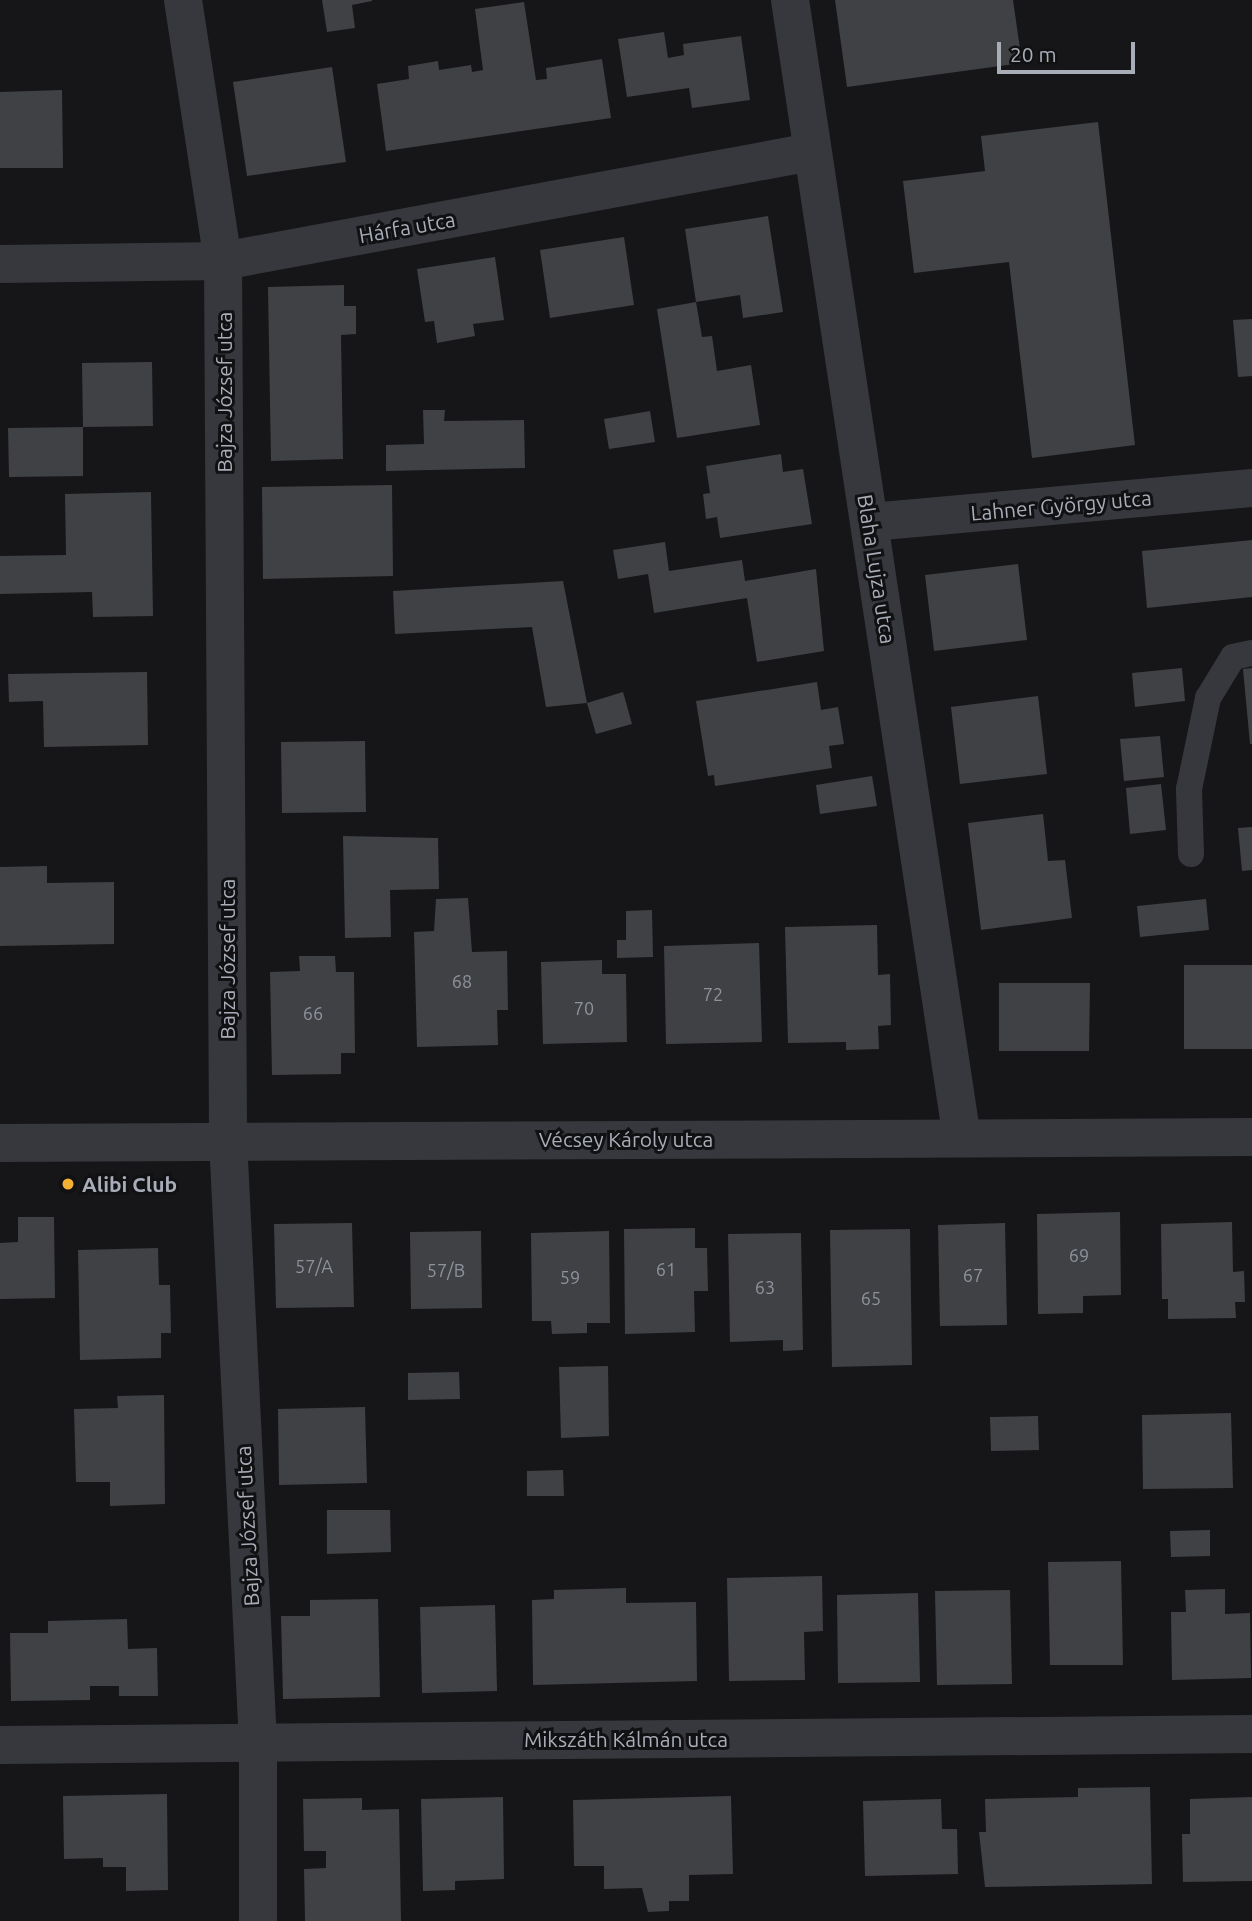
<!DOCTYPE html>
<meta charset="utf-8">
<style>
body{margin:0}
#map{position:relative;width:1252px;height:1921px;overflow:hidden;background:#161618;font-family:Ubuntu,sans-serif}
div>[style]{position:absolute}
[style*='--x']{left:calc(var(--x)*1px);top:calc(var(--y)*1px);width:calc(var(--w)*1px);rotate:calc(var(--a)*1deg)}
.building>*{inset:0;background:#404145}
.service>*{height:26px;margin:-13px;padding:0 13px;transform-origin:13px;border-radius:13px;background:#37383d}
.minor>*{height:38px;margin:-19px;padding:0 19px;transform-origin:19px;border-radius:19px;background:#37383d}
.dots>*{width:19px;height:19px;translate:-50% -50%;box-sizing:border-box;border:4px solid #111113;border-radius:50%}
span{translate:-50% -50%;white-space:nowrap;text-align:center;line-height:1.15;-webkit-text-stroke:6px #111113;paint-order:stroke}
.number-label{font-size:18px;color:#8e929b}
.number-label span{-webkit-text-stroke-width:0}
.street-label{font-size:21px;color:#a8adb8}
.poi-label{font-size:21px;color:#a8adb8;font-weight:700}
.left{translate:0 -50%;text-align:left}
.scale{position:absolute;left:997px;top:42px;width:138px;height:32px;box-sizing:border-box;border:4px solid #a8adb8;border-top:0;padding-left:9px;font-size:21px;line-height:24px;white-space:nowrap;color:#a8adb8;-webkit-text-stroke:5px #111113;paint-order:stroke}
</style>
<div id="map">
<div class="building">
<i style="clip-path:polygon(322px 0,372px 0,372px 1px,352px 5px,355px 28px,327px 32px)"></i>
<i style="clip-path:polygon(835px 0,1013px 0,1022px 63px,847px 87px)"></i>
<i style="clip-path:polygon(524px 2px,536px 80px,547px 79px,546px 68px,602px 59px,611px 118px,386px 151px,377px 84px,409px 79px,408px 66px,438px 61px,439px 70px,471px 65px,472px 72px,483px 70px,475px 9px)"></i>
<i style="clip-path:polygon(664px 32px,668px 58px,684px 55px,683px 44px,741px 36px,750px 100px,692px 108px,689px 88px,627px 97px,618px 39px)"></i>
<i style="clip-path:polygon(332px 67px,346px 162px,247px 176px,233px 82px)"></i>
<i style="clip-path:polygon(62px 90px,63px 168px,0 168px,0 92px)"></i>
<i style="clip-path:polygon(1098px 122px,1135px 445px,1032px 458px,1009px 262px,914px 273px,903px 181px,985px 171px,981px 136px)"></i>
<i style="clip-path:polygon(768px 216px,783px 312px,743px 318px,740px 295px,696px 302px,685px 229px)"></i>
<i style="clip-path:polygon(624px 237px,634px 305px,550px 318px,540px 250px)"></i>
<i style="clip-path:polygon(495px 257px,504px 320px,473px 324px,475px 336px,437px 343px,434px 321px,425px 322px,417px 269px)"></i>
<i style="clip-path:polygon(344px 285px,344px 306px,356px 306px,356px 334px,341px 335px,343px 459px,271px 461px,268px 287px)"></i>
<i style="clip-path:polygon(696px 302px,702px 337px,712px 336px,717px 371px,751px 365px,760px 425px,677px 438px,657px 309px)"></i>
<i style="clip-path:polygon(1252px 319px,1252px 376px,1238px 377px,1233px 320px)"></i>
<i style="clip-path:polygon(152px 362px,153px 426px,83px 427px,83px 476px,9px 477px,8px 428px,83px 427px,82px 363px)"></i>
<i style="clip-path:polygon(423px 410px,445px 410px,444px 421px,524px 420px,525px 468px,386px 471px,386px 445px,424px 444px)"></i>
<i style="clip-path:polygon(650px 411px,655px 442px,609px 449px,604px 419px)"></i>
<i style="clip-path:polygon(781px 454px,783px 472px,803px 469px,812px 524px,720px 538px,717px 517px,706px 519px,703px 494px,710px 493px,706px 466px)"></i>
<i style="clip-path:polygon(392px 485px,393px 576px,263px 579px,262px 487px)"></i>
<i style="clip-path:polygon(151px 492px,153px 616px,93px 617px,92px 592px,0 594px,0 556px,66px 555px,65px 494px)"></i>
<i style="clip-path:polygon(1252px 540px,1252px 597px,1147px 608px,1142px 551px)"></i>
<i style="clip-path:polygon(665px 542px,669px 571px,742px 560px,745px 581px,816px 569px,824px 651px,757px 662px,747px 598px,654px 613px,648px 574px,618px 579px,613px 550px)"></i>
<i style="clip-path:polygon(1018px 564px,1027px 640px,934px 651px,925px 575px)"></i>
<i style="clip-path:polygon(563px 581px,587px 703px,546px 707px,532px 627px,395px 634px,393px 591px)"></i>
<i style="clip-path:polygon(1182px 668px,1185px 701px,1135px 707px,1132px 673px)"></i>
<i style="clip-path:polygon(1252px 668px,1252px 744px,1250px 744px,1243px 669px)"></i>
<i style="clip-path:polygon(147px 672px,148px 745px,44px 747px,43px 701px,9px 702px,8px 674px)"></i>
<i style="clip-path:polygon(817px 682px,821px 710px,838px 707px,844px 744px,829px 746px,832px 768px,715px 786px,714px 775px,708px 776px,696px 701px)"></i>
<i style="clip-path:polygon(623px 692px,632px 724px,596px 734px,587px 703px)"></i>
<i style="clip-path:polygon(1038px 696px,1047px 774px,960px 784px,951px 707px)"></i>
<i style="clip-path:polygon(1160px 736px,1164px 777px,1124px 781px,1120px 739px)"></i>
<i style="clip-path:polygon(365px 741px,366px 812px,282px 813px,281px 742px)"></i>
<i style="clip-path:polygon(872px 776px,877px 806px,820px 814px,816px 785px)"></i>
<i style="clip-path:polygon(1161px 784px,1166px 830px,1130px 834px,1126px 788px)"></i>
<i style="clip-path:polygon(1043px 814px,1048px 861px,1065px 860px,1072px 918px,981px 930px,968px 823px)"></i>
<i style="clip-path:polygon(1252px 827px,1252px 870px,1242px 871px,1238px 828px)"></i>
<i style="clip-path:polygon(343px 836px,438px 838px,439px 889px,390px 890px,391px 937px,345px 938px)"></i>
<i style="clip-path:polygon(47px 866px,47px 883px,114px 882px,114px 944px,0 946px,0 867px)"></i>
<i style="clip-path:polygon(468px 898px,472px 952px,507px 951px,508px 1010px,497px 1010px,498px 1045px,417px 1047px,414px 932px,434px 931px,436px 899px)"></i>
<i style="clip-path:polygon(1206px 899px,1209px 930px,1140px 937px,1137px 906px)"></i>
<i style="clip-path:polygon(652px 910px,653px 957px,617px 958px,617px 940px,626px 940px,626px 911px)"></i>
<i style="clip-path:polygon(877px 925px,878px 975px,890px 974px,891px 1025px,878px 1026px,879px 1049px,846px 1050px,846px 1042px,788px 1043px,785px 927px)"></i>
<i style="clip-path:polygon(759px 943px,762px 1042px,666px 1044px,664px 946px)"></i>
<i style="clip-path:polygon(299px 956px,335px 956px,336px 972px,354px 972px,355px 1053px,341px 1053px,341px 1074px,272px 1075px,270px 972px,300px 971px)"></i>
<i style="clip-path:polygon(602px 960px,602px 974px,626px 974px,627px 1042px,543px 1044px,541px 962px)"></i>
<i style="clip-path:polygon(1184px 965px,1252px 965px,1252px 1049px,1184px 1049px)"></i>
<i style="clip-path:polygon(999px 983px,1090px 983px,1089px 1051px,999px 1051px)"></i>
<i style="clip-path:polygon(1120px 1212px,1121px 1295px,1083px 1296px,1083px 1313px,1038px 1314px,1037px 1214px)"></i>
<i style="clip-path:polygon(18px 1217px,54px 1217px,55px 1298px,0 1299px,0 1243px,18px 1242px)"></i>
<i style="clip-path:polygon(1232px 1222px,1233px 1272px,1244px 1271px,1245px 1302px,1235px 1302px,1236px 1318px,1168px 1319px,1168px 1299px,1162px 1299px,1161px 1224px)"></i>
<i style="clip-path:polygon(352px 1223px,354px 1307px,276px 1308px,274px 1224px)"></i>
<i style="clip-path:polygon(1005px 1223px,1007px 1325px,940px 1326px,938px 1225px)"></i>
<i style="clip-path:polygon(695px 1228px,695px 1248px,707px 1248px,708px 1291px,694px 1291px,695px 1332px,625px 1334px,624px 1229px)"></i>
<i style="clip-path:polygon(910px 1229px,912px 1365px,832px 1367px,830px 1230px)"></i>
<i style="clip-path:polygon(481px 1231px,482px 1308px,411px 1309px,410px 1232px)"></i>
<i style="clip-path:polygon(609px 1231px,610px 1323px,587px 1323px,587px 1333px,552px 1334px,551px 1321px,532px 1321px,531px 1233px)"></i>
<i style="clip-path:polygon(801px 1233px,803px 1350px,783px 1351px,783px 1340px,730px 1342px,728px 1234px)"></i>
<i style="clip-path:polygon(158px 1248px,159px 1285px,170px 1285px,171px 1333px,161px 1333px,161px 1358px,80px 1360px,78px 1250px)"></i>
<i style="clip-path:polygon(608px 1366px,609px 1436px,561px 1438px,559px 1367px)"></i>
<i style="clip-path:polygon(459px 1372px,460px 1399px,408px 1400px,408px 1373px)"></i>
<i style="clip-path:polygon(164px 1395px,165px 1504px,110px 1506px,110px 1482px,76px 1482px,74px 1409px,118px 1408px,117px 1396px)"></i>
<i style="clip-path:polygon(365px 1407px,367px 1483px,279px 1485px,278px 1409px)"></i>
<i style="clip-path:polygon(1231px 1413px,1233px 1488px,1143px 1489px,1142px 1415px)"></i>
<i style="clip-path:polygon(1038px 1416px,1039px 1450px,991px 1451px,990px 1417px)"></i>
<i style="clip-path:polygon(563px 1470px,564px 1496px,527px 1496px,527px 1471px)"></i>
<i style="clip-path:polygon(327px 1510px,390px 1510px,391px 1552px,327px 1554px)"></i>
<i style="clip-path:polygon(1210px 1530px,1210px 1556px,1171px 1557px,1170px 1531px)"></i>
<i style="clip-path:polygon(1121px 1561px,1123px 1665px,1050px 1665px,1048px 1562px)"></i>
<i style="clip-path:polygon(822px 1576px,823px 1631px,804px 1632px,805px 1680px,729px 1681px,727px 1578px)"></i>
<i style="clip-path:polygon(626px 1588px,626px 1603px,696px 1602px,697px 1681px,533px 1685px,532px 1600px,554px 1599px,554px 1590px)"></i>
<i style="clip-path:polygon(1225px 1589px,1225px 1614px,1250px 1613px,1251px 1678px,1172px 1680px,1171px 1612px,1186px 1612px,1185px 1590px)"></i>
<i style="clip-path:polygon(1010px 1590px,1012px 1684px,937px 1685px,935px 1591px)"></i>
<i style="clip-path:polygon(918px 1593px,920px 1682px,838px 1683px,837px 1595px)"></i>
<i style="clip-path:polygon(378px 1599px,380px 1697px,283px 1699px,281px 1616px,310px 1616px,310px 1600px)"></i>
<i style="clip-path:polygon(495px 1605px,497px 1691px,422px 1693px,420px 1607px)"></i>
<i style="clip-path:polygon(127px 1619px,128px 1649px,157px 1648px,158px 1696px,119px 1696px,119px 1686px,90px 1686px,90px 1700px,11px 1701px,10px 1633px,48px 1633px,48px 1621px)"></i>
<i style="clip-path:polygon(1150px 1787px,1152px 1884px,985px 1887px,979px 1832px,986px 1832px,985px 1799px,1078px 1797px,1078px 1788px)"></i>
<i style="clip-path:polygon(167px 1794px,168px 1890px,126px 1891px,126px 1867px,103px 1867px,103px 1858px,64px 1859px,63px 1796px)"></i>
<i style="clip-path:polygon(731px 1796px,733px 1874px,689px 1875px,689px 1901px,669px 1901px,669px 1911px,648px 1912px,642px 1888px,604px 1889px,604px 1866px,574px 1866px,573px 1800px)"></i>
<i style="clip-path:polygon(503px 1797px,504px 1879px,455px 1881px,455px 1890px,423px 1891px,421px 1799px)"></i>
<i style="clip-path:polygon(1252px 1797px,1252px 1881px,1183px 1882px,1182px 1834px,1190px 1834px,1190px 1799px)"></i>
<i style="clip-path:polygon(362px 1798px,362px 1810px,399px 1809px,401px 1921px,305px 1921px,304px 1869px,326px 1868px,326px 1851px,304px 1851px,303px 1799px)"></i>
<i style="clip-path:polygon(941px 1799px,942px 1829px,957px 1829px,958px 1874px,865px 1876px,863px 1801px)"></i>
</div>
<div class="service">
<i style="--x:1191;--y:854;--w:65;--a:-91.8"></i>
<i style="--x:1189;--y:789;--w:93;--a:-78.2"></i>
<i style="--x:1208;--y:698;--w:48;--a:-58.6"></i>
<i style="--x:1233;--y:657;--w:19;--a:-12"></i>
</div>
<div class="minor">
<i style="--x:183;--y:0;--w:264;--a:81.3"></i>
<i style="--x:223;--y:261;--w:879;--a:89.67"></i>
<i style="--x:228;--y:1140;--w:603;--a:87.15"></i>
<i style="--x:258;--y:1742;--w:179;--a:90"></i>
<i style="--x:790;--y:0;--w:1151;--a:81.41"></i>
<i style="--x:0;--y:264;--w:223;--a:-0.8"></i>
<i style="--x:223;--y:261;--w:598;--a:-10.5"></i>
<i style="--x:871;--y:522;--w:383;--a:-5.1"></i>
<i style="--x:0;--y:1143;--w:1252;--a:-0.27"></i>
<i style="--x:0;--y:1745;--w:1252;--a:-0.5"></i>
</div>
<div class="dots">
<i style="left:68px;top:1184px;background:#f2b134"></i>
</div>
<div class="number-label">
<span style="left:462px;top:981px">68</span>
<span style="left:713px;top:994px">72</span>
<span style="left:584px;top:1008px">70</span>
<span style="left:313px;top:1013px">66</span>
<span style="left:1079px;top:1255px">69</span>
<span style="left:314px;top:1266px">57/A</span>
<span style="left:666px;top:1269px">61</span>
<span style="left:446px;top:1270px">57/B</span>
<span style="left:973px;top:1275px">67</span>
<span style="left:570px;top:1277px">59</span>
<span style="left:765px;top:1287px">63</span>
<span style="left:871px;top:1298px">65</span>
</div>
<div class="street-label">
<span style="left:407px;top:227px;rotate:-10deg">Hárfa utca</span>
<span style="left:224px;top:392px;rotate:-90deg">Bajza József utca</span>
<span style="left:1061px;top:505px;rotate:-5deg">Lahner György utca</span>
<span style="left:877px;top:569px;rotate:81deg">Blaha Lujza utca</span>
<span style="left:227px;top:959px;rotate:-90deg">Bajza József utca</span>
<span style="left:626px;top:1139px">Vécsey Károly utca</span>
<span style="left:247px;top:1526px;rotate:-93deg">Bajza József utca</span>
<span style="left:626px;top:1739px">Mikszáth Kálmán utca</span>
</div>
<div class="poi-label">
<span class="left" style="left:82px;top:1184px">Alibi Club</span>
</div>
<div class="scale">20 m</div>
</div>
